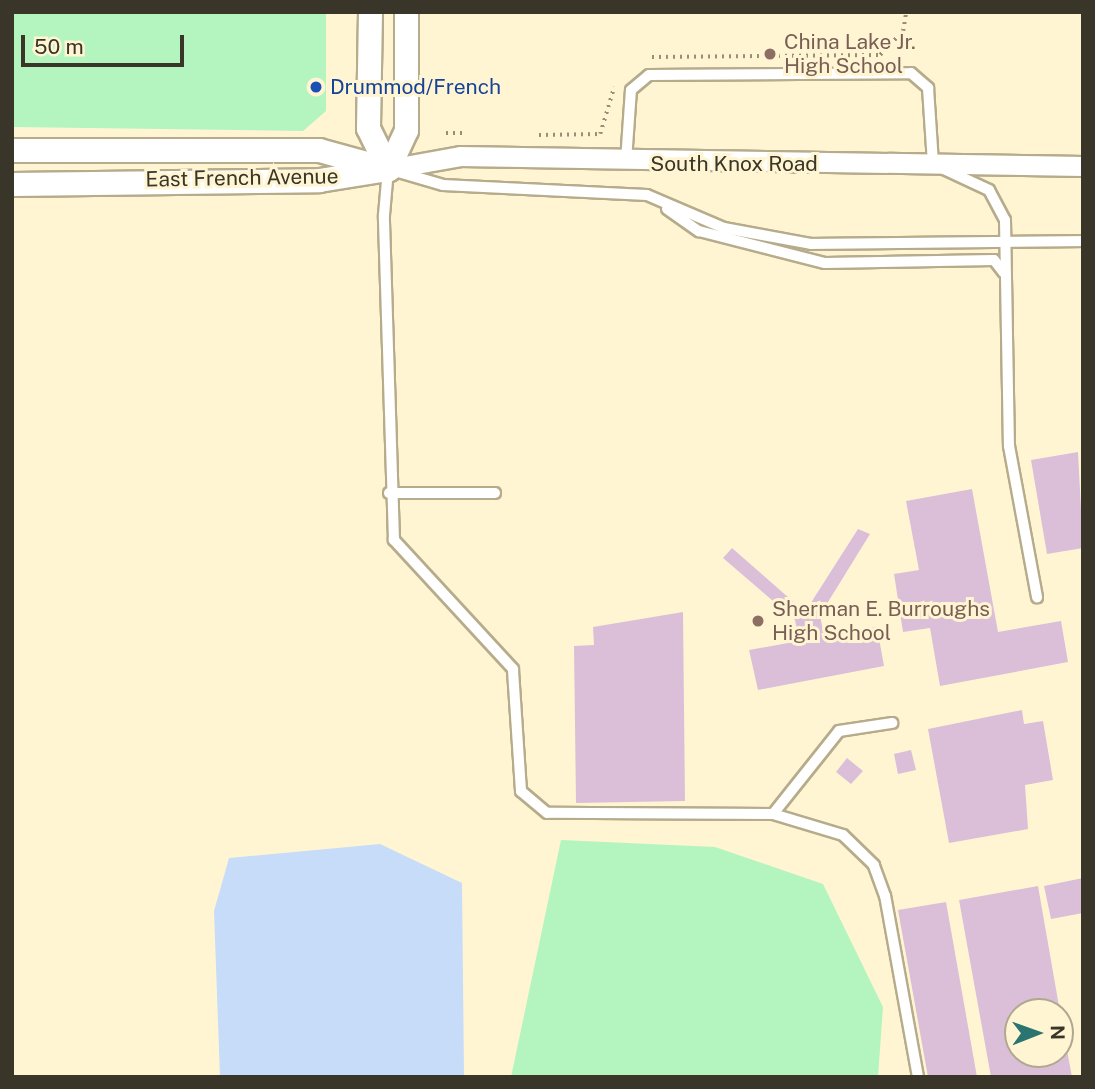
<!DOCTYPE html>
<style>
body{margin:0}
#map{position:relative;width:1095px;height:1089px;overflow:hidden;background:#fff5d3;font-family:"Public Sans",sans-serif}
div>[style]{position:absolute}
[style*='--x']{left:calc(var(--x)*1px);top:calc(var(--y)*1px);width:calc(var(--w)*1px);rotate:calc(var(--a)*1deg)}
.green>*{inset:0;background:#b4f5bf}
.water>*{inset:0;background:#c7dcf9}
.building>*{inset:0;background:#dbbfd8}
.path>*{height:3.5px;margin-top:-1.75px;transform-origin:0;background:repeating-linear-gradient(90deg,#979079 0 2px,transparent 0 7px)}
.roads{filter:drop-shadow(2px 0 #b6ac8c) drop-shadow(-2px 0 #b6ac8c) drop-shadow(0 2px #b6ac8c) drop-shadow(0 -2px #b6ac8c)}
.service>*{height:10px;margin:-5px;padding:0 5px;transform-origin:5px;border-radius:5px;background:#fff}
.minor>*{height:19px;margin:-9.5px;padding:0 9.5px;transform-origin:9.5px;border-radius:9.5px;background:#fff}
.tertiary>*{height:23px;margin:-11.5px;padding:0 11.5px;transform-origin:11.5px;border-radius:11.5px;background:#fff}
.dots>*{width:19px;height:19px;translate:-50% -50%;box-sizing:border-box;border:4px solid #fff5d3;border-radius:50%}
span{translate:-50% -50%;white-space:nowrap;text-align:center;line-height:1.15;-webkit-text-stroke:6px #fff5d3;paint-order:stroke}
.education-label{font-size:21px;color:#785e54}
.left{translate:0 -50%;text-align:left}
.transit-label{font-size:21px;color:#164399}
.street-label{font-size:21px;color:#393528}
.frame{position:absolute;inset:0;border:14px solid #393528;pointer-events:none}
.north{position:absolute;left:1004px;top:998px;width:70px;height:70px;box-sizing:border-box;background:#fff5d3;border:2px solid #b0a88f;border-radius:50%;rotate:89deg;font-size:19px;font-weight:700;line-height:28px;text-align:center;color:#393528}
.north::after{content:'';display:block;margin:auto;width:24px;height:32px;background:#2b7571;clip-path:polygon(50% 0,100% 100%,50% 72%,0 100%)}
.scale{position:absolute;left:21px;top:35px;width:163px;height:32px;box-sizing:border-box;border:4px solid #393528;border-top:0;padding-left:9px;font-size:21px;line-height:24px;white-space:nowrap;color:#393528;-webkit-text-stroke:5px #fff5d3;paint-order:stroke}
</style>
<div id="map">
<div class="green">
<i style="clip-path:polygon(12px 12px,326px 12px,326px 111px,303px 131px,12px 127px)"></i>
<i style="clip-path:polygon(561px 840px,715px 847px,823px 884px,883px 1007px,878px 1077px,511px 1077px)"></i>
</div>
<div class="water">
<i style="clip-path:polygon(380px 844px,462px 883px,464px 1077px,220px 1077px,214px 911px,229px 858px)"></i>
</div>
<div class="building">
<i style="clip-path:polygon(1078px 452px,1083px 548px,1047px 554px,1031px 460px)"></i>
<i style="clip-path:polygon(972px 489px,998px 632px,1061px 621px,1068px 662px,940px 686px,930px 628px,903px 632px,894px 574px,919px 570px,906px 501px)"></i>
<i style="clip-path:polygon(858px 529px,870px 534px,820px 615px,824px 636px,877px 627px,884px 666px,758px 690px,749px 650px,799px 641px,795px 620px,723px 558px,732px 548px,805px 612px)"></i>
<i style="clip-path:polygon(683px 612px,685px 801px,576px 803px,574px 646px,594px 645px,593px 627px)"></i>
<i style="clip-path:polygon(1022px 710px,1024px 724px,1043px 721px,1053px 780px,1025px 785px,1028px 829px,949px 843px,928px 729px)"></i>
<i style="clip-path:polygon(911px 750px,916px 770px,898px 774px,894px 754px)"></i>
<i style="clip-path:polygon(847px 758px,863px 771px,851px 784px,836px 772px)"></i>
<i style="clip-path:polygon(1083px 878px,1083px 913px,1051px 919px,1044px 886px)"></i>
<i style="clip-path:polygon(1038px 886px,1060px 1012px,1018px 1012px,1018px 1054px,1060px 1054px,1061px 1018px,1072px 1077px,991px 1077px,959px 900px)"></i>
<i style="clip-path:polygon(946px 902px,977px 1077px,928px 1077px,898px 910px)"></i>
</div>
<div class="path">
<i style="--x:652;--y:57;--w:228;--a:-0.5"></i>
<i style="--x:880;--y:55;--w:33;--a:-46"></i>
<i style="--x:903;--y:31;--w:19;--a:-81"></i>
<i style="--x:446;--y:133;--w:16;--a:0"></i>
<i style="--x:539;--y:135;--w:61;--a:-0.9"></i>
<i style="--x:600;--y:134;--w:49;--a:-73.4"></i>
</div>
<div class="roads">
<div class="service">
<i style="--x:626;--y:161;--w:71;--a:-86"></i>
<i style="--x:631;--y:90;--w:23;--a:-40"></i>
<i style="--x:649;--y:75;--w:262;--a:-0.4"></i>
<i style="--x:911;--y:73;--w:23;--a:41"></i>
<i style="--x:928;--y:88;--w:76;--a:86.2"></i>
<i style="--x:933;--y:164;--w:62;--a:24.9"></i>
<i style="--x:989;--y:190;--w:34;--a:62"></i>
<i style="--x:1005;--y:220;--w:226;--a:89"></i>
<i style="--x:1009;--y:446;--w:154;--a:79.5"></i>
<i style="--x:667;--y:209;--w:39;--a:35"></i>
<i style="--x:699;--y:231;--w:130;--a:14.3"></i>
<i style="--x:825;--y:263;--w:169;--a:-1"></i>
<i style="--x:994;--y:260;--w:16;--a:52"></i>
<i style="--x:389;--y:493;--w:106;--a:0"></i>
<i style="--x:773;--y:814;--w:106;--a:-51.5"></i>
<i style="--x:839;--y:731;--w:54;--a:-8.6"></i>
<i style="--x:918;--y:1077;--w:184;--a:-100.3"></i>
<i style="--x:885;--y:896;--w:33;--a:-110"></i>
<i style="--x:874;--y:865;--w:43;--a:-135.9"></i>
<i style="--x:843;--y:835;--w:73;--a:-163.3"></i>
<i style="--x:773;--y:814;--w:226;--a:-179.7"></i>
<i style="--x:547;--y:813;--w:34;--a:-140"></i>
<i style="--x:521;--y:791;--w:122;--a:-93.8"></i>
<i style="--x:513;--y:669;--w:176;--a:-132.7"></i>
<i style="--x:394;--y:540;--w:325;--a:-91.8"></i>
<i style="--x:384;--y:215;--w:46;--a:-85"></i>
<i style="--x:388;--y:169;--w:57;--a:16.2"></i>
<i style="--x:443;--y:185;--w:204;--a:2.8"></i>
<i style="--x:647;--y:195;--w:84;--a:23.2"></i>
<i style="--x:724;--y:228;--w:88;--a:10.4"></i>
<i style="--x:811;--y:244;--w:272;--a:-0.6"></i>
</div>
<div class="minor">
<i style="--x:388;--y:169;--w:73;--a:-10.2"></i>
<i style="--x:460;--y:156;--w:623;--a:0.92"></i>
</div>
<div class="tertiary">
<i style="--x:370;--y:12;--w:116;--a:91"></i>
<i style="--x:368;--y:128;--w:46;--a:64"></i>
<i style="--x:12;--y:150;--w:307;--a:0"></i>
<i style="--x:319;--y:150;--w:72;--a:15.4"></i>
<i style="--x:388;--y:169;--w:43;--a:-65.2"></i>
<i style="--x:406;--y:130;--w:118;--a:-90"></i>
<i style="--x:12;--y:184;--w:307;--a:-0.7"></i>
<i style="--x:319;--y:180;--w:63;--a:-9.2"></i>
</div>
</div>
<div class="dots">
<i style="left:770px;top:54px;background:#8d6e63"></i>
<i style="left:316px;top:87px;background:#1a4fb4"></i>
<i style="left:758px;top:621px;background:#8d6e63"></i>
</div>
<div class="education-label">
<span class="left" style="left:784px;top:54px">China Lake Jr.<br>High School</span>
<span class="left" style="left:772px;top:621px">Sherman E. Burroughs<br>High School</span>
</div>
<div class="transit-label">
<span class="left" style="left:330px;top:87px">Drummod/French</span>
</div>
<div class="street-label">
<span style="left:734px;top:164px">South Knox Road</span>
<span style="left:242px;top:178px;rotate:-1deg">East French Avenue</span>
</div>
<div class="frame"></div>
<div class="north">N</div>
<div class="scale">50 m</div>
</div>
